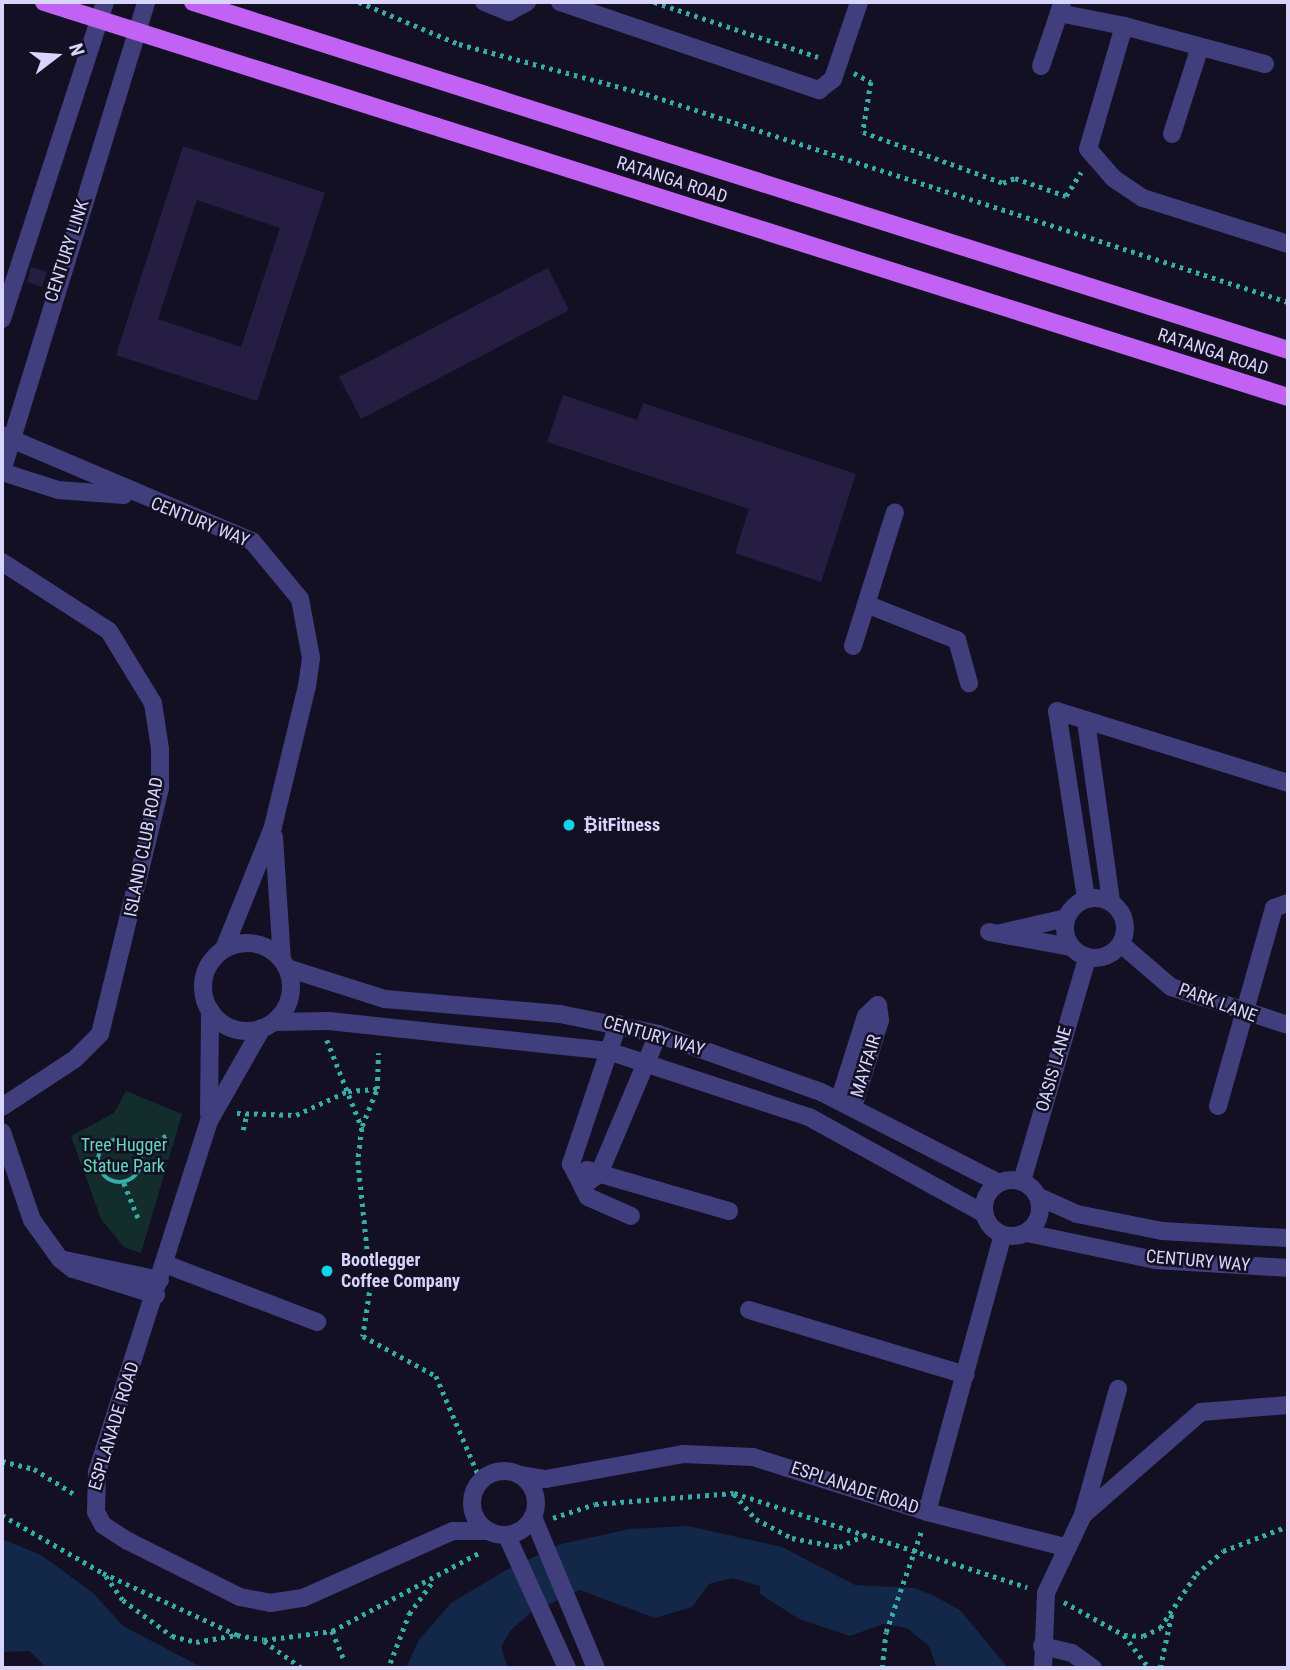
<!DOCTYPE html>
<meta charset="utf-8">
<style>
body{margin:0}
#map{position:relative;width:1290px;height:1670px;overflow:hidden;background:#131023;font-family:"Roboto Condensed",sans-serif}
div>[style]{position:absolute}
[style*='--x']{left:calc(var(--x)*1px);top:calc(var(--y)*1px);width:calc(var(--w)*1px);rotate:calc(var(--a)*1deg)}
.green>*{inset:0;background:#132c2c}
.water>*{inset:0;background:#132749}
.building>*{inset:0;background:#251d42}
.path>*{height:4.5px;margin-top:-2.25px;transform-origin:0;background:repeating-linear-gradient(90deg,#37ada8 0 3.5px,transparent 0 8.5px)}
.path>.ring{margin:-2.25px;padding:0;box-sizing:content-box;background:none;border:4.5px solid #37ada8;border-radius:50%}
.minor>*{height:18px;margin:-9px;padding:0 9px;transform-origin:9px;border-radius:9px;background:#413e7e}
.minor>.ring{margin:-9px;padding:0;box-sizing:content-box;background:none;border:18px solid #413e7e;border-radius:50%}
.major>*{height:18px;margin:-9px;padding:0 9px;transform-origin:9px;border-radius:9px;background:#c162f5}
.dots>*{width:19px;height:19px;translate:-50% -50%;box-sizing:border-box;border:4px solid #131023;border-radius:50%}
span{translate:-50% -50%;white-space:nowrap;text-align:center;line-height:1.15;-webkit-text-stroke:5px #131023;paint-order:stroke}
.street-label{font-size:18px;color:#d9d4fc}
.poi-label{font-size:18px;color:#d9d4fc;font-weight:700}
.left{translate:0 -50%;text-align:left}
.park-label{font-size:18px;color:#65d7bd}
.frame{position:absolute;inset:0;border:4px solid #d9d4fc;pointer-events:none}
.north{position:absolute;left:21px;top:21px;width:70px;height:70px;-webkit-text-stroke:5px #131023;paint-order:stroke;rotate:73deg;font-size:19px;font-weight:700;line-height:28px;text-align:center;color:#d9d4fc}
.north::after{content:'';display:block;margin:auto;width:24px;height:32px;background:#d9d4fc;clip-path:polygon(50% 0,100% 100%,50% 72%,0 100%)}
</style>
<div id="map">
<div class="green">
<i style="clip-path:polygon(126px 1091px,182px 1114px,141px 1253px,124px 1247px,101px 1219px,71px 1136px,114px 1113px)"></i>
</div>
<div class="water">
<i style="clip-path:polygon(688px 1526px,782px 1547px,855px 1585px,915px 1588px,934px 1596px,960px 1610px,1008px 1668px,937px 1668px,929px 1646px,907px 1628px,883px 1624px,850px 1636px,799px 1619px,760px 1594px,760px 1586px,732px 1578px,709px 1584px,692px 1607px,655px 1618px,580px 1590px,530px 1613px,511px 1630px,501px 1647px,508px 1668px,406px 1668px,419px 1640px,451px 1603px,503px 1572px,561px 1544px,630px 1529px)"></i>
<i style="clip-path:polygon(2px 1539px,41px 1555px,93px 1593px,123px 1626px,203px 1668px,46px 1668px,30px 1651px,2px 1652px)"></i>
</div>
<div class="building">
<i style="clip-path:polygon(evenodd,183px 146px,325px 193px,257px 401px,116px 355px,183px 146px,197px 200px,280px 228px,241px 347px,158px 319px,197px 200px)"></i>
<i style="clip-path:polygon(31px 267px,47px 272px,42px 287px,27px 282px)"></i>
<i style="clip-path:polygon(548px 268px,569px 310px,361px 419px,339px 377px)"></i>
<i style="clip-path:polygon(563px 395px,637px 420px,643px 403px,856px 474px,821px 582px,735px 553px,749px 509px,547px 442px)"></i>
</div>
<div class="path">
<i style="--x:359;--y:2;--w:108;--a:22.8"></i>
<i style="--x:459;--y:44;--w:194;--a:15"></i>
<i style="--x:646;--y:94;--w:675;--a:17.95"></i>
<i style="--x:654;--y:2;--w:173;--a:18.5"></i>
<i style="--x:854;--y:73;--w:19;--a:28"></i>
<i style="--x:871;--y:82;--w:51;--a:99.1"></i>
<i style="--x:863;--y:132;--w:149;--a:20"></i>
<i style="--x:1003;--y:183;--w:13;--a:-23"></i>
<i style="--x:1015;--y:178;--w:54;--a:19.4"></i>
<i style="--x:1066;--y:196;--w:28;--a:-58"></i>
<i style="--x:327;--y:1040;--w:95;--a:68.3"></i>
<i style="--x:362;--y:1128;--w:33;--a:97"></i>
<i style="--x:358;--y:1161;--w:124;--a:84"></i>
<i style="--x:371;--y:1284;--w:53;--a:98.7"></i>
<i style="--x:363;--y:1336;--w:83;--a:28.7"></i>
<i style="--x:436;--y:1376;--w:114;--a:66.8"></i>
<i style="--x:237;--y:1113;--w:59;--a:1.9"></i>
<i style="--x:296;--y:1115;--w:57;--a:-24.8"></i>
<i style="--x:348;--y:1091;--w:29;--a:-4"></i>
<i style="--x:362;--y:1126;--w:40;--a:-68"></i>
<i style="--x:377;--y:1089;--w:36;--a:-88"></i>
<i style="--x:243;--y:1130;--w:17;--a:-77"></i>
<i class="ring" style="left:98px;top:1139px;width:39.5px;height:39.5px"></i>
<i style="--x:140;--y:1149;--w:30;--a:-27"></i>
<i style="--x:124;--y:1183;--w:40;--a:68"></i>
<i style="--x:2;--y:1461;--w:33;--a:14"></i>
<i style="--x:34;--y:1469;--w:49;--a:31.8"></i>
<i style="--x:734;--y:1494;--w:33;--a:49"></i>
<i style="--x:756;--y:1519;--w:41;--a:27.8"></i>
<i style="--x:792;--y:1538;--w:48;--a:10.8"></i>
<i style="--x:839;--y:1547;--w:29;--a:-25"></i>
<i style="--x:2;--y:1515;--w:116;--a:29.9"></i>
<i style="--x:103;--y:1573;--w:148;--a:24.8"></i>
<i style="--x:237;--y:1635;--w:27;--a:10"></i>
<i style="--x:264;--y:1640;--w:69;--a:-7.5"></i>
<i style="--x:332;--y:1631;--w:166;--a:-28"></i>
<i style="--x:553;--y:1518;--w:44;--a:-18.4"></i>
<i style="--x:595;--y:1504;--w:139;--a:-4.5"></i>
<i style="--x:734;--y:1493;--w:308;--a:17.8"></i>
<i style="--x:106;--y:1576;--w:29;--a:55"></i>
<i style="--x:123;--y:1600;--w:61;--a:36.3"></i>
<i style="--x:172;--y:1636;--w:25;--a:14"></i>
<i style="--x:196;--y:1642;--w:41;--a:-9.9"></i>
<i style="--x:1064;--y:1602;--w:68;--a:28.8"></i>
<i style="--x:1124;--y:1635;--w:19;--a:3"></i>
<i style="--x:1143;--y:1636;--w:19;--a:-25"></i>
<i style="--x:1160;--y:1628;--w:65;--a:-56.3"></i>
<i style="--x:1196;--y:1574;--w:35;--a:-40"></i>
<i style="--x:1223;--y:1551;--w:70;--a:-21"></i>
<i style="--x:332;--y:1631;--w:30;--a:67"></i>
<i style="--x:1124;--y:1635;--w:41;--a:52.9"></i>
<i style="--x:264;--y:1641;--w:47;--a:35.4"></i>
<i style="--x:390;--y:1663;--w:53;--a:-68.8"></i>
<i style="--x:409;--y:1614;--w:41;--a:-54"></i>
<i style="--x:882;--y:1668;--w:36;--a:-84"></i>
<i style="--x:886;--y:1632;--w:106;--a:-70.7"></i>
<i style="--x:1160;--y:1668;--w:57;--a:-77.9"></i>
</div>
<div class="minor">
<i style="--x:484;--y:2;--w:27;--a:22"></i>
<i style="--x:509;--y:12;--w:21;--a:-29"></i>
<i style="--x:560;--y:2;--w:274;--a:18.8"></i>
<i style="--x:819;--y:90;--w:18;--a:-38"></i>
<i style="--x:833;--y:79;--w:81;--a:-71.3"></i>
<i style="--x:1062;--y:2;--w:11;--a:105"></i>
<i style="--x:1059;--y:13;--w:66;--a:11.3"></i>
<i style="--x:1124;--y:26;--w:128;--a:106.3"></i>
<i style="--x:1088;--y:149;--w:38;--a:49"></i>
<i style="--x:1113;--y:178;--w:36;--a:34"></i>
<i style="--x:1143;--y:198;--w:152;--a:17.6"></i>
<i style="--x:1124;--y:26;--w:146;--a:15.1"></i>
<i style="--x:1041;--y:66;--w:56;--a:-71.2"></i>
<i style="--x:1172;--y:134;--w:91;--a:-72.2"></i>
<i style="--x:2;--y:319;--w:333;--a:-72"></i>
<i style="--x:2;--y:435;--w:272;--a:23"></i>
<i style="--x:252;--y:541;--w:75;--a:50.4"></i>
<i style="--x:300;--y:599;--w:60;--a:79.4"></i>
<i style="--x:311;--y:658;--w:28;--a:98"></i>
<i style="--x:307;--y:686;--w:145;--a:103.6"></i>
<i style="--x:273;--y:827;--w:131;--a:111.9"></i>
<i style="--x:2;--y:471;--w:491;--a:-72.9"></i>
<i style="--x:2;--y:472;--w:59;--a:17.8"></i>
<i style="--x:58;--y:490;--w:66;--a:4.3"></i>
<i style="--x:2;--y:562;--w:127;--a:32.8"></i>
<i style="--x:109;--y:631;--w:84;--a:58.6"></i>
<i style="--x:153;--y:703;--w:47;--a:81.3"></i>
<i style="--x:160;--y:749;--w:39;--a:90"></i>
<i style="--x:160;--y:788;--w:253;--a:103.7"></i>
<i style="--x:100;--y:1034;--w:35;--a:135"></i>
<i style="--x:75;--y:1059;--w:87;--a:146.7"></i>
<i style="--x:866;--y:604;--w:98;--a:21.6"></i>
<i style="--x:957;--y:640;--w:45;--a:74.4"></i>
<i style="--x:853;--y:646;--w:140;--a:-72.6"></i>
<i style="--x:1086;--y:721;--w:183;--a:82.1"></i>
<i style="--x:274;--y:837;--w:123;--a:86.3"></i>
<i class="ring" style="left:1065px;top:898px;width:42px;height:42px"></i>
<i style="--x:1086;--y:898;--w:189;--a:-98.8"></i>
<i style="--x:1057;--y:711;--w:242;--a:17.3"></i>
<i style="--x:989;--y:932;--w:83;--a:10.4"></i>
<i style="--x:1001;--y:933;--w:67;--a:-13"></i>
<i class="ring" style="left:203px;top:943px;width:70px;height:70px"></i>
<i style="--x:1121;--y:944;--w:66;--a:40.7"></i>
<i style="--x:1171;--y:987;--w:123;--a:18"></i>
<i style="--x:287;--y:968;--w:103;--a:17.6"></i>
<i style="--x:385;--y:999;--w:176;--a:4.9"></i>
<i style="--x:560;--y:1014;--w:100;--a:11.5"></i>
<i style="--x:658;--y:1034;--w:173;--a:19.6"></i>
<i style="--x:821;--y:1092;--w:200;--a:27.1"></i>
<i style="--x:274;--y:1022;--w:55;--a:-1"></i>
<i style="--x:329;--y:1021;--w:281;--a:6.1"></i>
<i style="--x:608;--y:1051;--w:212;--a:18.2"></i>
<i style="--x:809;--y:1117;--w:201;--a:28.9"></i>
<i style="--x:618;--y:1024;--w:148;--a:108.6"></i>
<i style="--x:571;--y:1164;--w:37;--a:63"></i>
<i style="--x:588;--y:1197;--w:47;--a:23.8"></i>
<i style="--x:262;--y:1028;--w:107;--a:119.7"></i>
<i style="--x:209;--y:1121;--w:367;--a:107.7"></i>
<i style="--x:97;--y:1471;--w:41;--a:91.4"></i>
<i style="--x:96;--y:1512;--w:15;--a:62"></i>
<i style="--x:103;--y:1525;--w:30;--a:33"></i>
<i style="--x:128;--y:1541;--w:125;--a:26.6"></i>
<i style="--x:240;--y:1597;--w:31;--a:11"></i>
<i style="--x:270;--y:1603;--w:33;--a:-9"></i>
<i style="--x:303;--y:1598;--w:164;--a:-24.1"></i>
<i style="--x:453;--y:1531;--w:34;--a:0"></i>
<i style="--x:839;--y:1101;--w:89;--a:-72.4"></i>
<i style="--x:866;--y:1016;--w:16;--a:-43"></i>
<i style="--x:878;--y:1005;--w:15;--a:82"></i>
<i style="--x:880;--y:1020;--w:91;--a:107.2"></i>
<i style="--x:1218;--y:1106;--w:206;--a:-74.2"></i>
<i style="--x:1274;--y:908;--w:15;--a:-20"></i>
<i style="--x:209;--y:1114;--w:104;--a:-89.4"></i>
<i style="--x:2;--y:1132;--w:93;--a:71.2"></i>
<i style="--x:32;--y:1220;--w:48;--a:54.3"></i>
<i style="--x:60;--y:1259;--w:16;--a:38"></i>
<i style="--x:73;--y:1269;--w:87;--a:17.4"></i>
<i style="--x:587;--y:1170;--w:148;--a:16.1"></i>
<i class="ring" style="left:984px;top:1180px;width:38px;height:38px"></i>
<i style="--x:1022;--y:1181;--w:232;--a:-73.7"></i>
<i style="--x:584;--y:1185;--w:19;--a:-36"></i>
<i style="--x:599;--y:1174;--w:152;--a:-67.1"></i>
<i style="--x:1039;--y:1197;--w:42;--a:24.1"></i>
<i style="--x:1077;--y:1214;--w:87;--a:11.3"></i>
<i style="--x:1162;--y:1231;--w:126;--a:3.2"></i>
<i style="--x:1027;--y:1233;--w:131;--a:11.9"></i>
<i style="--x:1155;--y:1260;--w:133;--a:3.4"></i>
<i style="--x:60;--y:1259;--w:102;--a:11.9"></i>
<i style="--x:165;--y:1264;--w:163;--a:20.9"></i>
<i style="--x:749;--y:1310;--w:226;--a:16.7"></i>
<i class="ring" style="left:472px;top:1471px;width:46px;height:46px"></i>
<i style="--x:520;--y:1475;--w:26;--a:9"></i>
<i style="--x:546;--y:1479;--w:139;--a:-10.3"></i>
<i style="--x:683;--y:1454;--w:70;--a:2.5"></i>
<i style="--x:753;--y:1457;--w:182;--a:17.5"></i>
<i style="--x:927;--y:1512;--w:287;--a:-74.7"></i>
<i style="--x:927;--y:1512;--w:141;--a:14.3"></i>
<i style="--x:1083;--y:1515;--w:131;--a:-74.5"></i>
<i style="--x:533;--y:1517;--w:164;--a:67.4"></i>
<i style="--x:507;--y:1536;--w:145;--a:65.6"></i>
<i style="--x:1042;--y:1646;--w:31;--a:13"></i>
<i style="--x:1072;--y:1653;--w:26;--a:36"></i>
<i style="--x:1043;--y:1668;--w:75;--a:-87.7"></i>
<i style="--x:1046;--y:1593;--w:86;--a:-64.6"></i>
<i style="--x:1083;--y:1515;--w:157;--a:-41.1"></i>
<i style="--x:1201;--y:1412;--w:87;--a:-4.6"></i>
</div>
<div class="major">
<i style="--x:44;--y:2;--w:1305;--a:17.62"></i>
<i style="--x:193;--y:2;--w:1149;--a:17.63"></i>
</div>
<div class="dots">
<i style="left:569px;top:825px;background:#0fd3ed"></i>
<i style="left:327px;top:1271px;background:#0fd3ed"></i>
</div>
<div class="street-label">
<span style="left:672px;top:180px;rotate:18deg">RATANGA ROAD</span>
<span style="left:67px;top:251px;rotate:-72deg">CENTURY LINK</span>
<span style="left:1213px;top:352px;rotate:18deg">RATANGA ROAD</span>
<span style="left:200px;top:522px;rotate:22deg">CENTURY WAY</span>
<span style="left:144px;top:847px;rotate:-79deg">ISLAND CLUB ROAD</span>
<span style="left:1218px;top:1003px;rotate:20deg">PARK LANE</span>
<span style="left:654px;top:1036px;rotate:16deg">CENTURY WAY</span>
<span style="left:866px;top:1066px;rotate:-73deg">MAYFAIR</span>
<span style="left:1054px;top:1069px;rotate:-74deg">OASIS LANE</span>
<span style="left:1198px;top:1261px;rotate:5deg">CENTURY WAY</span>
<span style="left:114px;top:1426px;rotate:-73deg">ESPLANADE ROAD</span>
<span style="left:855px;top:1488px;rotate:18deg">ESPLANADE ROAD</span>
</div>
<div class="poi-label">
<span class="left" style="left:583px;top:825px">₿itFitness</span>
<span class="left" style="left:341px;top:1271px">Bootlegger<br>Coffee Company</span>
</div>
<div class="park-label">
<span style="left:124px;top:1156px">Tree Hugger<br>Statue Park</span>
</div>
<div class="frame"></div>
<div class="north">N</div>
</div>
